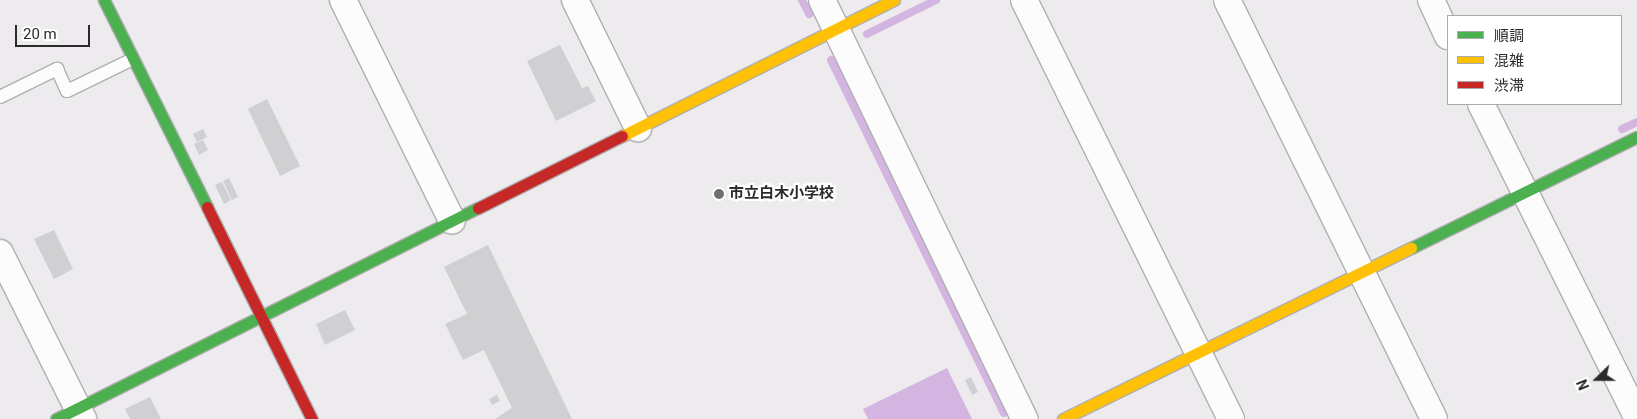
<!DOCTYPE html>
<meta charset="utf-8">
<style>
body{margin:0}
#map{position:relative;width:1637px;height:419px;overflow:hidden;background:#edebee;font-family:Roboto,"Noto Sans JP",sans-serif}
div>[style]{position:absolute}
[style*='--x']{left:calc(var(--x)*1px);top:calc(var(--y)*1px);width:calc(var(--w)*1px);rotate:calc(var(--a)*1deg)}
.water>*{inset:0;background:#d4b4e1}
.stream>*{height:8px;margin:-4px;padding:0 4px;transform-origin:4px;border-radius:4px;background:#d4b4e1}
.building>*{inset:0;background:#d0cfd1}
.roads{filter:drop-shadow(1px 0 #b0afb1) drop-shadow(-1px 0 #b0afb1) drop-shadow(0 1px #b0afb1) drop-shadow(0 -1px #b0afb1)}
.lane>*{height:12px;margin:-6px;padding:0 6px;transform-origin:6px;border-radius:6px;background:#fcfcfc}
.street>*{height:26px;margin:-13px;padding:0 13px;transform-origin:13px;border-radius:13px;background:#fcfcfc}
.fast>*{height:11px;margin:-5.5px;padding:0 5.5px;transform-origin:5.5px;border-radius:5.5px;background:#4caf50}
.slow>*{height:11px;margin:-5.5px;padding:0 5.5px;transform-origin:5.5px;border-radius:5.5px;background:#ffc107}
.jam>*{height:11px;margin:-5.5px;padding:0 5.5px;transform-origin:5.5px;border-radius:5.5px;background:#c62828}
.dots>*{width:14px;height:14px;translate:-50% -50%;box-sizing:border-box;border:2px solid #fff;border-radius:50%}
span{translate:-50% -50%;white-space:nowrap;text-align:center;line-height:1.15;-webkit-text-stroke:4.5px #fff;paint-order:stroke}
.poi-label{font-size:15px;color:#2c2a2c;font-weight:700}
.left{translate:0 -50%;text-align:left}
.legend{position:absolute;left:1447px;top:15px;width:175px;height:90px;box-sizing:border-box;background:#fff;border:1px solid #abaaab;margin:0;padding:6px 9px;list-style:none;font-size:15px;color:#2c2a2c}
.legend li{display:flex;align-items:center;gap:10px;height:25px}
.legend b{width:25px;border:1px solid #abaaab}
.north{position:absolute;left:1572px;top:354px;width:50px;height:50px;-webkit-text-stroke:4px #fff;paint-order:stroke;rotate:248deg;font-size:14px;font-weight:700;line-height:20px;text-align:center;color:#2c2a2c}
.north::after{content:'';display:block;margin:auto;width:18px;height:22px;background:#2c2a2c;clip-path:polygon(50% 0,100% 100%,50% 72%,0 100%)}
.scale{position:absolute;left:15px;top:25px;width:75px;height:22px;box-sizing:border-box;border:2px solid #2c2a2c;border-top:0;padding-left:6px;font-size:15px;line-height:18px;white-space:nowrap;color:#2c2a2c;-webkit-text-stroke:4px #fff;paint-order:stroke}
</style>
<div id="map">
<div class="water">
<i style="clip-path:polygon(947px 368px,972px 419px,868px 419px,863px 409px)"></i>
</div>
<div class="stream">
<i style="--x:802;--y:0;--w:16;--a:63"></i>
<i style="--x:867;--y:34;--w:77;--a:-26.2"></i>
<i style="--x:831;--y:60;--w:393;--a:63.9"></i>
<i style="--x:1622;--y:129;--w:17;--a:-25"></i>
</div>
<div class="building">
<i style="clip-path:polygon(560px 45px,582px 88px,588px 86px,596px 101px,556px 121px,527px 61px)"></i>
<i style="clip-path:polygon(267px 99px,300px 166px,280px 176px,248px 109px)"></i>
<i style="clip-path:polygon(203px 129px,207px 137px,197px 142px,193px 134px)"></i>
<i style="clip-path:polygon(203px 140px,208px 150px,199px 155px,194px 144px)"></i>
<i style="clip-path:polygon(229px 178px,238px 197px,232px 200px,223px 181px)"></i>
<i style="clip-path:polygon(222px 182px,231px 200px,224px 204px,215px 185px)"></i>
<i style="clip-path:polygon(54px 230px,73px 269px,54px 279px,34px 239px)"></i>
<i style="clip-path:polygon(488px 245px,572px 419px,495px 419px,512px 408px,484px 350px,463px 360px,445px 324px,467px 314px,444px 267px)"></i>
<i style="clip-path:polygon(345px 310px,355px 330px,325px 345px,316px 324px)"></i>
<i style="clip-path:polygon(971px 377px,978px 392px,972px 395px,965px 380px)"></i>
<i style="clip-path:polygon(497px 395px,500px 401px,492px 405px,489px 399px)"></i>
<i style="clip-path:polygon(150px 397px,161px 419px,130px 419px,125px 409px)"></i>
</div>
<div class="roads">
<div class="lane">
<i style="--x:0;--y:97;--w:64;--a:-26.2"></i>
<i style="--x:57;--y:69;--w:24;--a:66"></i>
<i style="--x:67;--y:91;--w:73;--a:-25.9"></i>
</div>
<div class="street">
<i style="--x:343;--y:0;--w:246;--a:63.7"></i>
<i style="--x:575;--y:0;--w:143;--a:63.8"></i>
<i style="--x:822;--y:0;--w:466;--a:64.2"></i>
<i style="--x:1024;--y:0;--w:467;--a:63.7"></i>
<i style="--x:1227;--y:0;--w:467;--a:63.7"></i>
<i style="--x:1431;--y:0;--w:40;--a:65"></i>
<i style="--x:1481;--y:104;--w:350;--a:63.5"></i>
<i style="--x:0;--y:253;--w:186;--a:63.4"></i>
</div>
<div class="fast">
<i style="--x:104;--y:0;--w:231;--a:63.5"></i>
<i style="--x:1411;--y:248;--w:252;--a:-26.2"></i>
<i style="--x:56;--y:419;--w:472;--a:-26.6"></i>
</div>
<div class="slow">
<i style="--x:622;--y:136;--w:304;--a:-26.6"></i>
<i style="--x:1063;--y:419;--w:388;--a:-26.2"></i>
</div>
<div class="jam">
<i style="--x:207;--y:207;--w:237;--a:63.7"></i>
<i style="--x:478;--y:208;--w:161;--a:-26.6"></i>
</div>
</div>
<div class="dots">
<i style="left:719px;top:194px;background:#706e70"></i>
</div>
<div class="poi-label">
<span class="left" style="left:729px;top:194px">市立白木小学校</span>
</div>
<ul class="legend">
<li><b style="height:6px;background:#4caf50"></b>順調</li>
<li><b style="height:6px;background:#ffc107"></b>混雑</li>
<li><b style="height:6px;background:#c62828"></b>渋滞</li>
</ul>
<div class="north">N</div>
<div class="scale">20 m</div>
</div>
